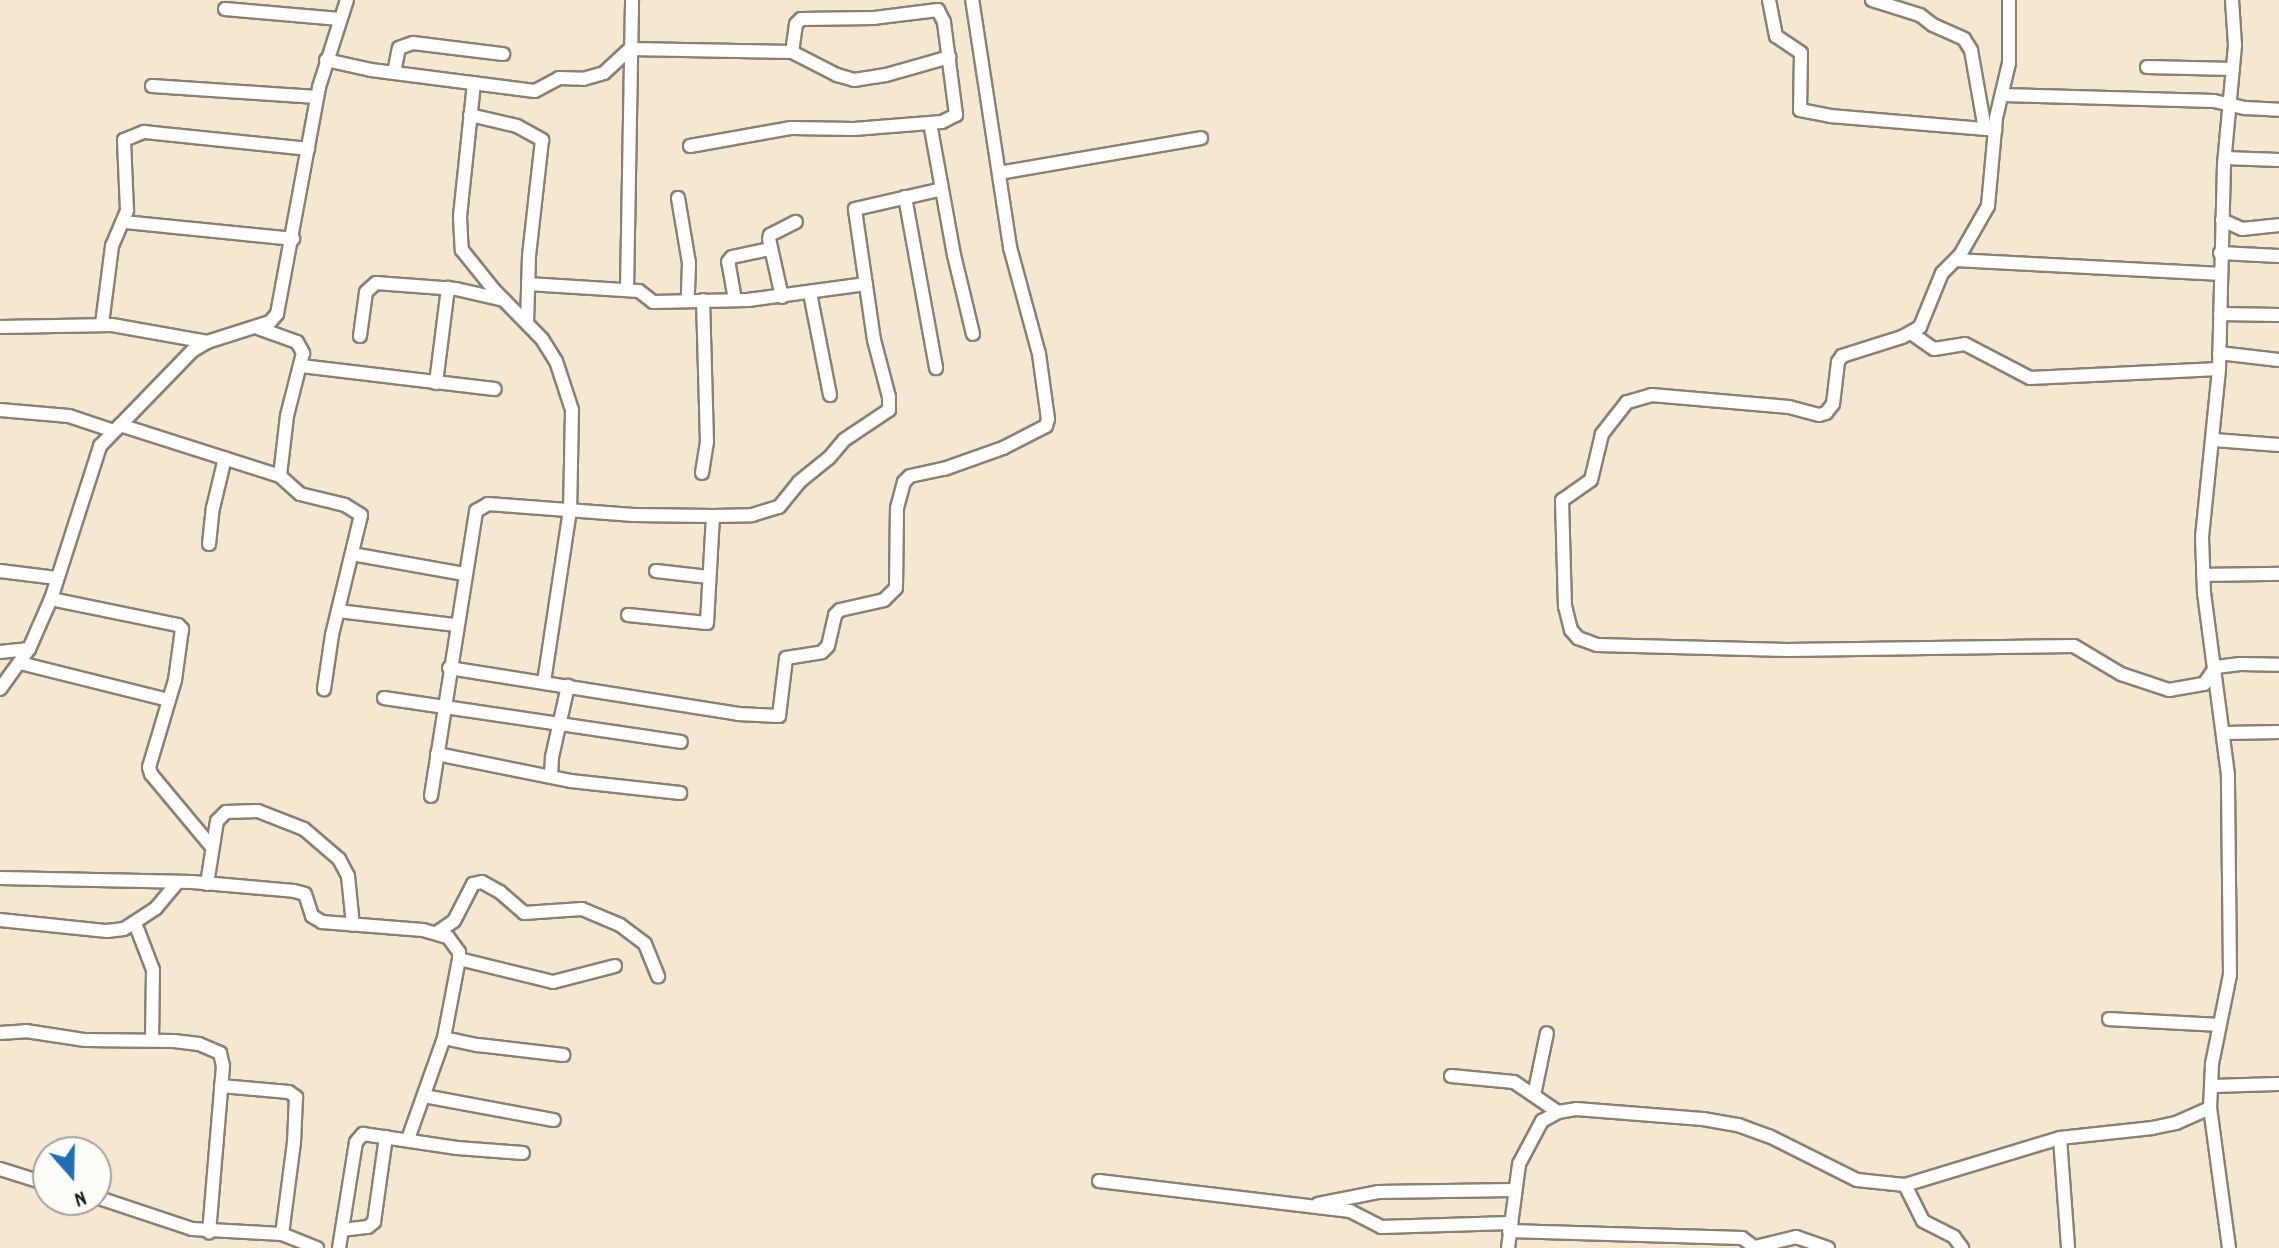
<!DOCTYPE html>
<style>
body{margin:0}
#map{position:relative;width:2279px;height:1248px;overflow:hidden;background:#f4e8d1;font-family:Dekko,sans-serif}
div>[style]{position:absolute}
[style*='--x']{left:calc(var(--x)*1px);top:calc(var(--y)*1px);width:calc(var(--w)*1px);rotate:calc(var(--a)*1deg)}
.roads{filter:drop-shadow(2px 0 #888276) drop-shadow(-2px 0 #888276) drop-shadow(0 2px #888276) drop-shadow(0 -2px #888276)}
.minor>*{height:12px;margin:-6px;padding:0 6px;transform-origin:6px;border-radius:6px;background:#fff}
span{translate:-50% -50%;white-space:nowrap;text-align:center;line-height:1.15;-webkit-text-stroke:8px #fdfcf7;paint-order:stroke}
.north{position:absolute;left:32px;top:1136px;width:80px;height:80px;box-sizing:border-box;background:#fdfcf7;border:2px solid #a3a29f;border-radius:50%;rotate:160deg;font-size:22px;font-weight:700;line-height:32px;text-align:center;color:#1c1c1c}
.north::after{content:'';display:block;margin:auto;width:28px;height:36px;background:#1f6fb2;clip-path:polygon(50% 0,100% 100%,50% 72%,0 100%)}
</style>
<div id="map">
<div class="roads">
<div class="minor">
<i style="--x:1769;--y:0;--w:37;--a:79"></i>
<i style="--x:1776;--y:36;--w:30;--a:34"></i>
<i style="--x:1801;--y:53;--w:57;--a:91"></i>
<i style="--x:1800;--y:110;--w:31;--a:11"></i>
<i style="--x:1830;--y:116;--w:166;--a:4.8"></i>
<i style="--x:1872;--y:0;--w:50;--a:17.4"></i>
<i style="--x:1920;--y:15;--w:16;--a:38"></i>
<i style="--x:1933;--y:25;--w:34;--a:24"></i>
<i style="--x:1964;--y:39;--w:13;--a:58"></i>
<i style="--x:1971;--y:50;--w:80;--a:80"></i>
<i style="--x:2009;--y:0;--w:63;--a:90"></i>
<i style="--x:2009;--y:63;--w:57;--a:103.3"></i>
<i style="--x:1996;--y:118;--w:88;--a:95.2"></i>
<i style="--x:1988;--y:206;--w:56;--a:119.7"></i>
<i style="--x:1960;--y:255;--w:25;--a:135"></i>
<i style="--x:1942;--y:273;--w:58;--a:112.2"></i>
<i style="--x:1920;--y:327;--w:21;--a:151"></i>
<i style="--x:1902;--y:337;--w:63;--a:162.4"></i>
<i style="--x:1842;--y:356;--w:7;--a:124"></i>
<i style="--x:1838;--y:362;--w:42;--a:96.8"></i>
<i style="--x:1833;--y:404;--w:11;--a:128"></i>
<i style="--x:1826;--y:413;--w:7;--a:164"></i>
<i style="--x:1819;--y:415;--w:31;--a:-165"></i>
<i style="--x:1789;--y:407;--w:138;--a:-175"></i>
<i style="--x:1652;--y:395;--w:26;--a:164"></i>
<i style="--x:1627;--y:402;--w:41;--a:128"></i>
<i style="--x:1602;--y:434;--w:47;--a:103.4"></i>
<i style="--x:1591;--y:480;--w:35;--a:145"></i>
<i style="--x:1562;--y:500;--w:106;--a:88.4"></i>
<i style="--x:1565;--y:606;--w:25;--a:76"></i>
<i style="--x:1571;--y:630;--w:11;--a:49"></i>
<i style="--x:1578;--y:638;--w:20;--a:20"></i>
<i style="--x:1597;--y:645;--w:190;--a:1.5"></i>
<i style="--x:1787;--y:650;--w:287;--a:-0.8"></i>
<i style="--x:2074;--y:646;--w:55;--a:30.8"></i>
<i style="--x:2121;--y:674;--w:51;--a:18.4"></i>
<i style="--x:2169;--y:690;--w:36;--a:-10"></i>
<i style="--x:2204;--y:684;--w:21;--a:-55"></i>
<i style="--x:2216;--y:667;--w:24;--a:-7"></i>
<i style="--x:2240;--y:664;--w:39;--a:1"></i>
<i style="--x:225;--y:9;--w:115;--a:5"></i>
<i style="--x:326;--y:60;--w:46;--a:12.5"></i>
<i style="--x:371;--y:70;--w:165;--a:7.3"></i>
<i style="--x:535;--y:91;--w:27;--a:-28"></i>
<i style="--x:559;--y:78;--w:24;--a:2"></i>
<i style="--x:583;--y:79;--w:22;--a:-16"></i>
<i style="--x:604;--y:73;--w:35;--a:-43"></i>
<i style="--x:630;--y:49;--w:162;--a:1.1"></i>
<i style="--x:792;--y:52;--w:51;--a:27.1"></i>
<i style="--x:837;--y:75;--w:18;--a:16"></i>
<i style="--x:854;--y:80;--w:32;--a:-9"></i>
<i style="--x:886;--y:75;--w:66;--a:-15.9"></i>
<i style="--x:2147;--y:67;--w:86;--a:1.3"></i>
<i style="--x:394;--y:73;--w:25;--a:-79"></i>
<i style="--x:399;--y:48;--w:15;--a:-20"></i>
<i style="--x:413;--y:43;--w:91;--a:7"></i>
<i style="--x:474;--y:83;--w:135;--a:96"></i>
<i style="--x:460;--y:217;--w:33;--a:87"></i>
<i style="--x:462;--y:250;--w:51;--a:51.3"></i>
<i style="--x:494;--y:290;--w:69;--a:45.6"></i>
<i style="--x:542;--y:339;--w:26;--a:58"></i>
<i style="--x:556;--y:361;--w:52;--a:71.9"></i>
<i style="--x:572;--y:410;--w:100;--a:91.1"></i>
<i style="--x:570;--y:510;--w:174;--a:98.6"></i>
<i style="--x:152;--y:86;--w:165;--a:3.8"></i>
<i style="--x:2003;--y:95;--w:211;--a:1.6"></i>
<i style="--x:2214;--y:101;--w:32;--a:13"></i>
<i style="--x:2245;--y:108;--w:34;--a:3"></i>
<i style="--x:470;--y:115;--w:48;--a:13.2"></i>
<i style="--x:517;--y:126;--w:29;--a:29"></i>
<i style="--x:542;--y:140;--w:117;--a:96.4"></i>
<i style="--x:529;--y:256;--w:67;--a:91.7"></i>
<i style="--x:930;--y:123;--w:134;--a:79.7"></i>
<i style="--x:954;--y:255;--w:81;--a:76.5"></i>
<i style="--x:690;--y:146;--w:103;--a:-10.1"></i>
<i style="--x:791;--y:128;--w:63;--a:0.9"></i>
<i style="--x:854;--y:129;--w:88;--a:-4.5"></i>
<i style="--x:942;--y:122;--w:16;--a:-27"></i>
<i style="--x:956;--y:115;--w:94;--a:-97.4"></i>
<i style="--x:944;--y:22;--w:13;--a:-117"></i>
<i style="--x:938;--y:10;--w:64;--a:172.9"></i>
<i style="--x:874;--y:18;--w:73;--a:179.2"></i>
<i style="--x:801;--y:19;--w:7;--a:135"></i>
<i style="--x:796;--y:24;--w:28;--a:98"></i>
<i style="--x:2225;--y:158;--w:54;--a:2.1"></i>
<i style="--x:999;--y:173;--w:205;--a:-9.8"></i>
<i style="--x:905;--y:197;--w:174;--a:79.7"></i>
<i style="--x:678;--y:198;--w:66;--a:80.4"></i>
<i style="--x:689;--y:263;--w:38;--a:92"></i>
<i style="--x:2222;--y:220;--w:22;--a:24"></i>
<i style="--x:2242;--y:229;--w:37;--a:-6"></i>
<i style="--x:124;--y:222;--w:170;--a:5.7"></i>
<i style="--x:2220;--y:253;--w:59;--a:2.9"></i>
<i style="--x:1956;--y:260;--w:265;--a:3"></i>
<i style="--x:528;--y:284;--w:111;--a:3.6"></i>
<i style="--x:639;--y:291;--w:18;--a:38"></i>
<i style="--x:653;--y:302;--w:95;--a:-1.2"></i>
<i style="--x:748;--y:300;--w:119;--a:-7.7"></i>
<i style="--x:627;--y:290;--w:290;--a:-89"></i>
<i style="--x:810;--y:293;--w:104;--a:78.9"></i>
<i style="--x:782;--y:297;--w:59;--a:-102.6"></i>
<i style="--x:769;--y:239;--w:4;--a:-76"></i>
<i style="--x:770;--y:235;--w:29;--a:-27"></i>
<i style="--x:735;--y:300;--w:39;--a:-100"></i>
<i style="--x:728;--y:262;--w:6;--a:-51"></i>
<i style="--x:732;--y:257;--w:39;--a:-12"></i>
<i style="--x:2220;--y:314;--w:59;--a:1"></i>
<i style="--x:102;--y:324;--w:79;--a:-82.7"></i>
<i style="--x:112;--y:246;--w:39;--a:-67"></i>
<i style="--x:127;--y:210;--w:70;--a:-92.5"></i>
<i style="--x:124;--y:140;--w:22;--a:-22"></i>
<i style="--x:144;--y:132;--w:165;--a:5.9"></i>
<i style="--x:0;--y:327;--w:112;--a:-1"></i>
<i style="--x:112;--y:325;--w:97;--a:10.1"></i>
<i style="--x:258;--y:328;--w:41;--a:19.7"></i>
<i style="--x:297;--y:342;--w:13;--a:61"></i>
<i style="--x:303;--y:353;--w:65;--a:104.3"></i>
<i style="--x:287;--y:416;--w:60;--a:96.7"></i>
<i style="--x:280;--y:476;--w:27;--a:42"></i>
<i style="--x:300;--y:494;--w:46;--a:13.7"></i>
<i style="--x:345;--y:505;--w:19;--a:32"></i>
<i style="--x:361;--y:515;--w:123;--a:103.6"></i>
<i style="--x:332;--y:635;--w:55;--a:98.4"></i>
<i style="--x:1911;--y:333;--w:28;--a:35"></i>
<i style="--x:1934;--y:349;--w:31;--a:-9"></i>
<i style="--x:1965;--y:344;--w:73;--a:27.6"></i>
<i style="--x:2030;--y:378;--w:189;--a:-2.7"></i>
<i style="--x:360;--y:336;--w:44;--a:-82.2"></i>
<i style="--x:366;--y:292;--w:13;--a:-42"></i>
<i style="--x:376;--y:283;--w:80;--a:4.3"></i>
<i style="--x:456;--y:289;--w:49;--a:12.9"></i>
<i style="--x:2219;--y:353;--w:60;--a:6.7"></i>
<i style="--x:301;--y:366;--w:195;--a:6.8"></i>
<i style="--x:436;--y:383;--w:96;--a:-82.8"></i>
<i style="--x:0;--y:410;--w:69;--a:5"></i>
<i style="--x:69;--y:416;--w:47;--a:18.4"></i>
<i style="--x:120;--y:425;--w:168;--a:17.7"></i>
<i style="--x:2214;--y:440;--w:65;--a:4.4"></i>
<i style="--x:702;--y:473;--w:31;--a:-81"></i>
<i style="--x:707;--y:442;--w:142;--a:-91.6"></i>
<i style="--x:209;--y:544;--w:36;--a:-84"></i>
<i style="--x:213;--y:508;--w:51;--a:-76.5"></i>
<i style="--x:352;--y:554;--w:114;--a:10.1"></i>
<i style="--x:0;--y:571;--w:57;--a:7"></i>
<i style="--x:656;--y:571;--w:53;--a:6.5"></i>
<i style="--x:2203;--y:575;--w:76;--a:-0.8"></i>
<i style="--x:51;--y:599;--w:130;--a:11.6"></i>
<i style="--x:178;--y:625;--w:6;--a:45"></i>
<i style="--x:182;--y:629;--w:51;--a:97.8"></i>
<i style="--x:175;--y:680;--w:91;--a:106.6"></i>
<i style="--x:149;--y:767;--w:7;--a:74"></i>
<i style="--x:151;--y:774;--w:94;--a:50.2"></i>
<i style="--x:338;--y:611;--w:119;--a:6.8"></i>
<i style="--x:628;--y:615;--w:79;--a:5.8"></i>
<i style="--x:707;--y:623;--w:107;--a:-86.8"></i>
<i style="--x:0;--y:652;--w:29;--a:-6"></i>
<i style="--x:20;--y:663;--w:153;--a:14"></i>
<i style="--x:449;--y:668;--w:293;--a:9"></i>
<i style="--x:738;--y:714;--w:41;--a:2.8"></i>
<i style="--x:779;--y:716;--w:58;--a:-83.1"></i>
<i style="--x:786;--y:658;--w:36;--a:-9"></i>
<i style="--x:822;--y:652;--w:8;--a:-45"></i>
<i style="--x:828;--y:646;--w:32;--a:-77"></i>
<i style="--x:835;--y:615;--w:7;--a:-45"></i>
<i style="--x:840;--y:610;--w:45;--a:-12.8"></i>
<i style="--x:884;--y:600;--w:17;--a:-45"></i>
<i style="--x:896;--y:588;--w:80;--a:-89.3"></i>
<i style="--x:897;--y:508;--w:27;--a:-75"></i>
<i style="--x:904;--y:482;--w:8;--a:-45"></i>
<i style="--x:910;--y:476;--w:35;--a:-12"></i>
<i style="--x:944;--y:469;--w:63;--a:-19.6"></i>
<i style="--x:1003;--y:448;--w:48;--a:-27.1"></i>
<i style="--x:1046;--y:426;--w:7;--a:-74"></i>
<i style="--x:1048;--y:419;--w:66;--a:-97.9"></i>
<i style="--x:1039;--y:354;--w:111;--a:-105.2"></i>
<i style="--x:1010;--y:247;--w:250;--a:-98.7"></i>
<i style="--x:0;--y:689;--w:49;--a:-54.1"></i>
<i style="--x:29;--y:649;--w:55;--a:-66.3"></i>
<i style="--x:51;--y:599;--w:161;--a:-72.2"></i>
<i style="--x:100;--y:446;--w:132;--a:-45.9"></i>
<i style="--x:192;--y:351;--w:17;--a:-31"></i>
<i style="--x:207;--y:342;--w:66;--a:-17.6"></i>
<i style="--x:270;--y:322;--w:11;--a:-49"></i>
<i style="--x:277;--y:314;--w:231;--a:-79.5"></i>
<i style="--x:319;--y:87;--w:91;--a:-72.2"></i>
<i style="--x:384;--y:698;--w:300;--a:8.4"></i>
<i style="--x:2225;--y:733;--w:54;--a:-1.1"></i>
<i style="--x:437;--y:754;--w:137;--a:11.4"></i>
<i style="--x:571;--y:781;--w:110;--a:6.3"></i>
<i style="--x:551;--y:776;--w:19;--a:-87"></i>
<i style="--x:552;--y:757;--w:73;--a:-77.3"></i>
<i style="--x:431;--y:796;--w:289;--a:-81"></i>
<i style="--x:476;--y:511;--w:14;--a:-30"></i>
<i style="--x:488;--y:504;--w:146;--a:4.3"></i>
<i style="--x:634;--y:515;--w:79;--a:0.7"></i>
<i style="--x:713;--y:516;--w:39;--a:-1"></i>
<i style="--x:752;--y:515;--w:28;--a:-17"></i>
<i style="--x:779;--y:507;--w:32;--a:-51"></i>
<i style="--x:799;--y:482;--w:38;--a:-39"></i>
<i style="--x:829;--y:458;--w:23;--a:-50"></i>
<i style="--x:844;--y:440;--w:54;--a:-33.7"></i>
<i style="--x:889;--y:410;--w:13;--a:-90"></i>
<i style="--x:889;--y:397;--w:59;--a:-104.7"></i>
<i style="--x:874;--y:340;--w:132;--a:-98.3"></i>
<i style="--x:855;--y:209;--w:89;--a:-12.9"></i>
<i style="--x:0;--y:878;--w:192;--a:1.2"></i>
<i style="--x:192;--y:882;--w:102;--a:5"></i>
<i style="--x:294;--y:891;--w:11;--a:15"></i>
<i style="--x:305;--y:894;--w:23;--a:72"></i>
<i style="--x:312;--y:916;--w:12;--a:31"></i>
<i style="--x:322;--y:922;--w:101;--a:4.5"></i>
<i style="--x:423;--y:930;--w:26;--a:16"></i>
<i style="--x:448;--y:937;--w:19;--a:54"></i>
<i style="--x:459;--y:952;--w:7;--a:90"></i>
<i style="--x:459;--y:959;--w:80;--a:100.8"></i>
<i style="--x:444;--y:1038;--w:107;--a:109.6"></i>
<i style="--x:207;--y:884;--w:64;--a:-81"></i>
<i style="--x:217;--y:821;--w:13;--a:-45"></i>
<i style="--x:226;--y:812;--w:32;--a:-2"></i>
<i style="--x:258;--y:811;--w:49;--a:21.4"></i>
<i style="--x:304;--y:829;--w:46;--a:40.6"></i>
<i style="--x:339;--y:859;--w:19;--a:62"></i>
<i style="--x:348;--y:876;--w:49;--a:84.2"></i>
<i style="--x:0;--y:920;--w:108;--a:5.9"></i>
<i style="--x:107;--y:931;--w:17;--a:-7"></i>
<i style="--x:124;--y:929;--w:38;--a:-33"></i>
<i style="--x:156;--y:908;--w:34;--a:-50"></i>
<i style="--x:135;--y:923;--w:50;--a:69"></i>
<i style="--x:153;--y:970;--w:70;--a:90.8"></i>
<i style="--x:438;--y:932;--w:19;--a:-35"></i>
<i style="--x:454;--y:921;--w:42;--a:-62.8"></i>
<i style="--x:473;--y:884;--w:9;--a:-13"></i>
<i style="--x:482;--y:882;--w:21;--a:29"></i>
<i style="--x:500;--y:892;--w:32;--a:41"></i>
<i style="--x:524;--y:913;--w:58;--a:-3.9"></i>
<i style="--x:582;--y:909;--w:41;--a:22.8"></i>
<i style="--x:620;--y:925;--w:31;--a:37"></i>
<i style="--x:645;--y:944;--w:35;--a:68"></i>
<i style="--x:459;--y:959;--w:97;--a:13.7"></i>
<i style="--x:553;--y:982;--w:64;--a:-14.5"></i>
<i style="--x:2109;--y:1019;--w:110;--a:3.1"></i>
<i style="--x:0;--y:1033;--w:26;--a:-4"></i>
<i style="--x:26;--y:1031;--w:60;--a:8.7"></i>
<i style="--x:85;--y:1040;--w:89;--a:0.6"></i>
<i style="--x:174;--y:1041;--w:25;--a:7"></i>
<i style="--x:199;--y:1044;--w:23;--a:23"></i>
<i style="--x:220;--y:1053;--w:13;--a:77"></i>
<i style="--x:223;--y:1066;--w:167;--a:94.8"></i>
<i style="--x:444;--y:1038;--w:35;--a:12"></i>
<i style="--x:478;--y:1045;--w:86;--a:6.7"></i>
<i style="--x:1451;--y:1076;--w:63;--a:5.4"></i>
<i style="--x:1514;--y:1082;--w:53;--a:34.3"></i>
<i style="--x:221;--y:1086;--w:68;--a:5"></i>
<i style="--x:289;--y:1092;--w:9;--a:36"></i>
<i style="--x:296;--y:1097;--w:45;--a:92.5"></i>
<i style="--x:294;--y:1142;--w:93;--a:97.4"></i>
<i style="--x:2211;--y:1086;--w:68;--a:-1.7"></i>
<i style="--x:1534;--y:1095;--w:63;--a:-78.2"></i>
<i style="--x:424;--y:1096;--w:132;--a:10.5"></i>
<i style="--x:2060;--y:1138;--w:110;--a:85.8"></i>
<i style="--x:0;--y:1169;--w:50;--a:17.4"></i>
<i style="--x:1099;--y:1181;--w:253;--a:6.8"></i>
<i style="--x:1350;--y:1211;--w:35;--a:27"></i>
<i style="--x:1381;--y:1227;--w:129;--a:-1.8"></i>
<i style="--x:1905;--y:1185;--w:40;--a:63.4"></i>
<i style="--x:1923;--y:1221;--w:35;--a:27"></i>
<i style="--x:1954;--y:1237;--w:14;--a:54"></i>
<i style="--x:96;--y:1197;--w:101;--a:18.4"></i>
<i style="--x:192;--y:1229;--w:90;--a:3.2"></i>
<i style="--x:282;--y:1234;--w:38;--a:22"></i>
<i style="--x:1318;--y:1204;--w:61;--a:-11.3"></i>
<i style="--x:1378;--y:1192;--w:135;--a:-0.8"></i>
<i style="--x:342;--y:1230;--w:26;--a:-7"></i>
<i style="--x:368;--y:1227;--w:8;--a:-40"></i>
<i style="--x:374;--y:1222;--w:86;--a:-82"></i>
<i style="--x:1509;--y:1231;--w:233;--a:1.7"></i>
<i style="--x:1742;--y:1238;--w:17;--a:36"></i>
<i style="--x:1755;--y:1247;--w:42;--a:-13.7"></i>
<i style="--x:1796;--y:1237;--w:34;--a:19"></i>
<i style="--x:339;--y:1248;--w:107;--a:-80.9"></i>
<i style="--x:356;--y:1142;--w:11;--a:-49"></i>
<i style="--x:363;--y:1134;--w:95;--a:8.5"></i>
<i style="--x:457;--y:1148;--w:66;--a:4.3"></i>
<i style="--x:1508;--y:1248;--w:85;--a:-82.5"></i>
<i style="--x:1519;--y:1164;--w:49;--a:-61.9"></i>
<i style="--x:1542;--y:1121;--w:18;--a:-29"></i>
<i style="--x:1558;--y:1112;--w:18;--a:-9"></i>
<i style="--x:1576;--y:1109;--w:127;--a:4.5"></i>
<i style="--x:1703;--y:1119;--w:36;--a:10"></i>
<i style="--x:1738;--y:1125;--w:33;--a:20"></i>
<i style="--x:1769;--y:1136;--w:98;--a:26.6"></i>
<i style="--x:1857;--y:1180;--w:48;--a:5.9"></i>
<i style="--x:1905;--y:1185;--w:162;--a:-16.9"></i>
<i style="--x:2060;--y:1138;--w:93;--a:-6.2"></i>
<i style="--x:2152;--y:1128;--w:25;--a:-12"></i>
<i style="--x:2176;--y:1123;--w:37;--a:-24"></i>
<i style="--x:2229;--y:1248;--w:141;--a:-97.7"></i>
<i style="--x:2210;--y:1108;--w:44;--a:-87.4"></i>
<i style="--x:2212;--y:1064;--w:91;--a:-78.6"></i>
<i style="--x:2230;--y:975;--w:200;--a:-90.6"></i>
<i style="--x:2228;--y:775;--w:185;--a:-97.5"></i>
<i style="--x:2204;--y:592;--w:55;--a:-92.1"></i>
<i style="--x:2202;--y:537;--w:169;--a:-84.2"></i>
<i style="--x:2219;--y:369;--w:205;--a:-88.6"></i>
<i style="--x:2224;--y:164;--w:120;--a:-84.7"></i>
<i style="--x:2235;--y:45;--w:45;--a:-93.8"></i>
</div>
</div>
<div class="north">N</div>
</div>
